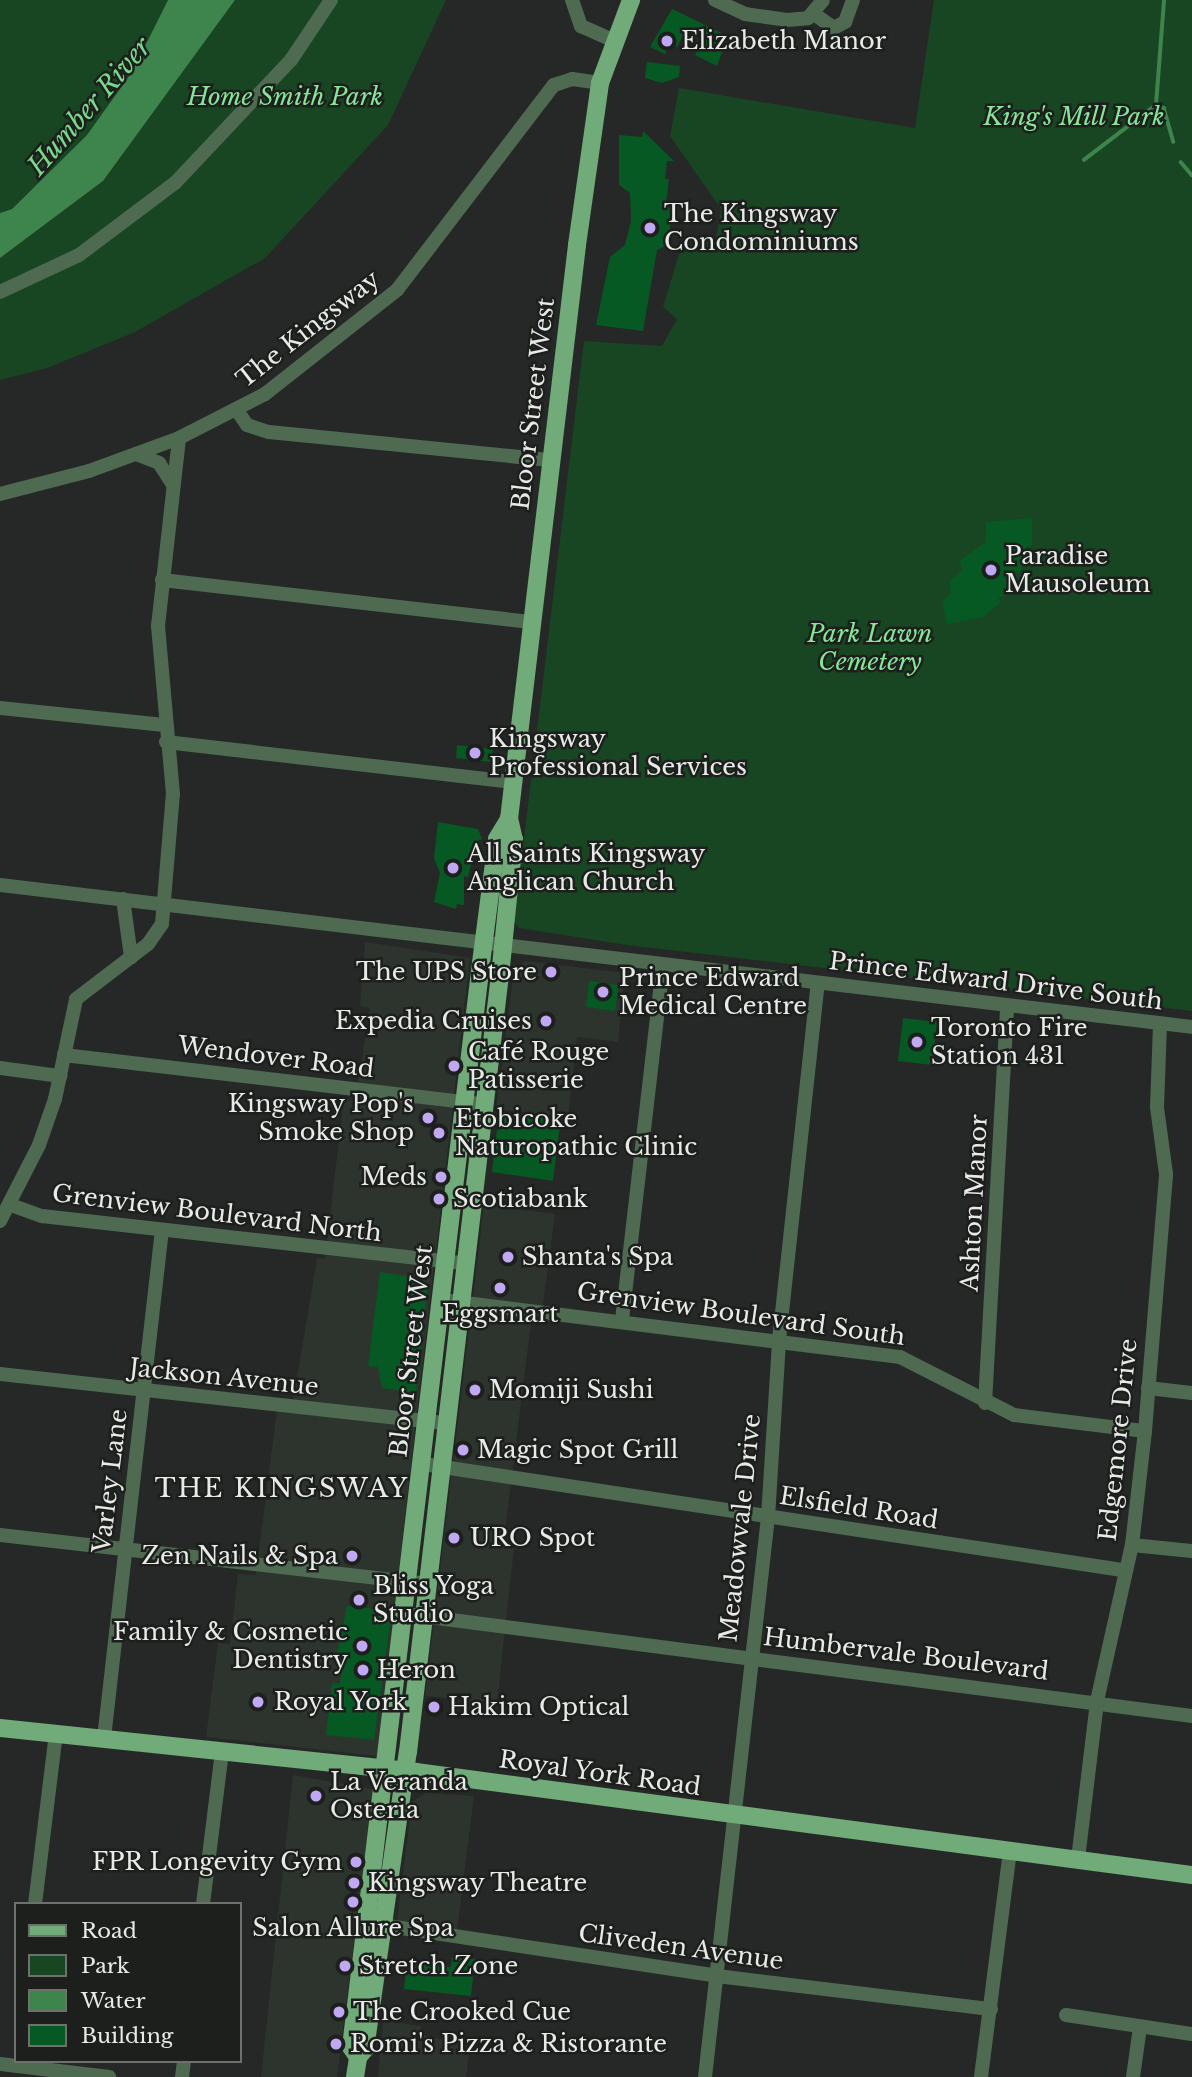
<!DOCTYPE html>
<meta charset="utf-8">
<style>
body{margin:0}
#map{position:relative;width:1192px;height:2077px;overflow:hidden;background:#262827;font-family:"Libre Baskerville",serif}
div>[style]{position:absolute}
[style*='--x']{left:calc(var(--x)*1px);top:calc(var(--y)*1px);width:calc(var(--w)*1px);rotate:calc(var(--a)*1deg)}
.built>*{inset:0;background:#2d342d}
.green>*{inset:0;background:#184522}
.water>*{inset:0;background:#3e854d}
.stream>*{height:3.5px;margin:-1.75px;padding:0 1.75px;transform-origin:1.75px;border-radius:1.75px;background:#3e854d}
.building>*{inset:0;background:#065923}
.minor>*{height:14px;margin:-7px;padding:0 7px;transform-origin:7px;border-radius:7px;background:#4e6a51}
.major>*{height:18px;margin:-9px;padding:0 9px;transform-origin:9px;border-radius:9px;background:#70ab79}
.dots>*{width:19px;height:19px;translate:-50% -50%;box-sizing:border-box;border:4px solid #1d1f1d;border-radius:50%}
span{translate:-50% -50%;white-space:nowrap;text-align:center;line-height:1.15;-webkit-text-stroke:5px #1d1f1d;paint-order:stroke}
.poi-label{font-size:24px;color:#e8eae8}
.left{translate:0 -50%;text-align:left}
.right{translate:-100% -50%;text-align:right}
.park-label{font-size:24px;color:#86e697;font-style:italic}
.street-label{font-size:24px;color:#e8eae8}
.water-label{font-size:26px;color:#79d98b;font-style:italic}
.neighbourhood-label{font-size:26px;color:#e8eae8;letter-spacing:2px}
.legend{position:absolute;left:14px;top:1902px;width:228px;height:161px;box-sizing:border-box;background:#1d1f1d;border:2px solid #6e706e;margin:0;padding:9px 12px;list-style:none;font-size:21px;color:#e8eae8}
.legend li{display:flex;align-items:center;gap:14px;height:35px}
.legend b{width:35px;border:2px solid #6e706e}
</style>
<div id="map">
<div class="built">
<i style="clip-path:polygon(365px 942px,470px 958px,377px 1756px,206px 1737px,218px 1643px,230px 1644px,238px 1574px,256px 1575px,278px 1401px,293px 1401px,317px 1259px,325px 1258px,344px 1099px,355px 1101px,370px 1008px,360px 1006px)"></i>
<i style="clip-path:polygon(525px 961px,625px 973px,618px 1042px,577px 1037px,568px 1117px,496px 1109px,514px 971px)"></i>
<i style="clip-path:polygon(484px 1205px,555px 1214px,543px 1304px,531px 1323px,503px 1547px,514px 1548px,497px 1703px,425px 1696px)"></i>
<i style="clip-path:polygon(293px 1775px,373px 1789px,337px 2077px,261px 2077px)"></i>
<i style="clip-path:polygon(426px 1793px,474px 1796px,457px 1930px,397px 1921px,412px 1802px)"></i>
<i style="clip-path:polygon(383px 2021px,421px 2026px,420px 2034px,446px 2041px,471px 2037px,466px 2077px,378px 2077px)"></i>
</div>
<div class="green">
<i style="clip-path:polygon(0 0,168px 0,132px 72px,87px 135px,12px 209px,0 213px)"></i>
<i style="clip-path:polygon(235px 0,446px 0,388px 125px,265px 258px,135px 332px,47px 368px,0 380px,0 258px,103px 181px)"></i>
<i style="clip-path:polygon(934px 0,1192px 0,1192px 1011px,627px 945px,519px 928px,514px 921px,584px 341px,662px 346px,677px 319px,663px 307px,679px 254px,716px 238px,721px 209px,670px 136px,679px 88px,915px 128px)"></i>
</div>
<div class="water">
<i style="clip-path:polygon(168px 0,235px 0,103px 181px,0 258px,0 213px,12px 209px,87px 135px,132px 72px)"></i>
</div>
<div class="stream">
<i style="--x:1157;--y:105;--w:8;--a:23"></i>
<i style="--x:1164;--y:108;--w:35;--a:74"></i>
<i style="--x:1084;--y:160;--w:91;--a:-37.4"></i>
<i style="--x:1156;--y:105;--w:105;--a:-85.6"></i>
<i style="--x:1181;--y:162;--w:17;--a:50"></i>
</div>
<div class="building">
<i style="clip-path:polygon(672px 9px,728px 36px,717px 66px,695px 55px,703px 38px,686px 30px,677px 47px,670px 44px,665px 54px,650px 47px)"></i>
<i style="clip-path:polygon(647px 62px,680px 66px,679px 77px,662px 83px,645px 78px)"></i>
<i style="clip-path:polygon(643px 131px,674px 161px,667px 161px,665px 179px,669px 179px,666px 204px,672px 211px,668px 245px,657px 250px,643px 331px,596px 325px,610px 257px,625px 245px,631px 221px,630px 193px,619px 185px,619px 135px,642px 137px)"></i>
<i style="clip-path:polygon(1032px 518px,1032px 546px,1026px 547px,1021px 571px,1010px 572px,1009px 595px,999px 597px,1000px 603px,983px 617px,947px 624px,942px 602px,951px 594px,949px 582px,962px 570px,960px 560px,986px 542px,986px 522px)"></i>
<i style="clip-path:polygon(457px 745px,493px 749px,491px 762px,456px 758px)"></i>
<i style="clip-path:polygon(438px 822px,478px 829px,482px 839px,477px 841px,468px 877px,464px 876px,464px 905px,457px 904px,456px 909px,434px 902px,440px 873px,434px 858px)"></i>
<i style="clip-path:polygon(589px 981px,619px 985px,615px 1011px,586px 1007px)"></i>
<i style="clip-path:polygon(903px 1018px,937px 1022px,932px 1065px,898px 1061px)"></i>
<i style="clip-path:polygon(499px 1112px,561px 1117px,553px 1181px,492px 1172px)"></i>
<i style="clip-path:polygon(380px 1272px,420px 1278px,428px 1285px,416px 1393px,382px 1388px,378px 1367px,368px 1366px)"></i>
<i style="clip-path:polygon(347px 1606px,392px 1611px,374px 1740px,326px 1735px,332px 1683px,340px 1684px,342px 1664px,335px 1663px)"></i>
<i style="clip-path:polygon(452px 1957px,475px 1959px,471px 1996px,404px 1989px,407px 1962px,451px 1967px)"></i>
</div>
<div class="minor">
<i style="--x:572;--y:0;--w:28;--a:71"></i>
<i style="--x:581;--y:26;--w:35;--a:24"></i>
<i style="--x:715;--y:0;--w:33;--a:25"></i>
<i style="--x:745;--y:14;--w:42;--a:8.1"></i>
<i style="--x:787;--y:20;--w:21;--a:-5"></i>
<i style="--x:808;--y:18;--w:23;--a:-50"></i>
<i style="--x:814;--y:14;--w:24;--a:35"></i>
<i style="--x:834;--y:28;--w:13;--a:-29"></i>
<i style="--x:845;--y:22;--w:23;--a:-70"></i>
<i style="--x:0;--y:292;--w:87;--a:-25.1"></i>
<i style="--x:79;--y:255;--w:120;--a:-36.9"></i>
<i style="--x:175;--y:183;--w:169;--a:-46.7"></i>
<i style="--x:291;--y:60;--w:72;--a:-56.3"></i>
<i style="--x:238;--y:412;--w:16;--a:55"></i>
<i style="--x:247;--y:425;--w:23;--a:18"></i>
<i style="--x:269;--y:432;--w:283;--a:5.7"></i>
<i style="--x:136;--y:454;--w:25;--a:21"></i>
<i style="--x:159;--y:463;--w:24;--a:57"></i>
<i style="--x:0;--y:494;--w:92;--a:-14.5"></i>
<i style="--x:89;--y:471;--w:96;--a:-20.1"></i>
<i style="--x:179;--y:438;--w:97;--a:-27.1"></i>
<i style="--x:265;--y:394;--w:168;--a:-38.2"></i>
<i style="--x:397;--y:290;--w:258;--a:-52.6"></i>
<i style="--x:554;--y:85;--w:19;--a:-18"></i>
<i style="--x:572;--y:79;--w:28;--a:8"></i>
<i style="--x:162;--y:580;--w:371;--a:6.5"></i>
<i style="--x:0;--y:708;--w:165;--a:5.9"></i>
<i style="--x:166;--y:742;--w:349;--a:6.6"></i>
<i style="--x:0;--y:885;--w:1200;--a:6.79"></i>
<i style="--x:123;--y:899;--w:59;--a:82.1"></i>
<i style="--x:64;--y:1055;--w:421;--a:6.7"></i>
<i style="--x:0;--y:1068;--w:61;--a:7.6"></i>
<i style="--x:11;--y:1205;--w:33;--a:20"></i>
<i style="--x:42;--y:1216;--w:423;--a:6.4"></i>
<i style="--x:0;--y:1221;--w:85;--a:-62.8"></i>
<i style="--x:39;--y:1145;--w:49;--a:-70.8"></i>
<i style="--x:55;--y:1099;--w:102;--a:-78.1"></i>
<i style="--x:76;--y:999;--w:91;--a:-37.4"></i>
<i style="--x:148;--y:944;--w:24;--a:-55"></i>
<i style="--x:162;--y:924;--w:130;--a:-85.2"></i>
<i style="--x:173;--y:794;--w:169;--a:-95.1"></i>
<i style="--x:158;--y:626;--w:189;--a:-83.6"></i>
<i style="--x:442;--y:1300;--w:462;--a:7.1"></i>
<i style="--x:900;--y:1357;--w:128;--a:27"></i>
<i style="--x:1014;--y:1415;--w:132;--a:7"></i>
<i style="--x:622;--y:1320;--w:357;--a:-83.4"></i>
<i style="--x:0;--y:1374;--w:446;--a:6.3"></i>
<i style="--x:1148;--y:1388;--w:44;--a:6.5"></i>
<i style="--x:985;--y:1403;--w:398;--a:-86.8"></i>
<i style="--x:423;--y:1464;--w:707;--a:8.62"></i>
<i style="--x:0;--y:1535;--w:427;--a:6.5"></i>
<i style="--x:1132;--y:1545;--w:60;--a:5.7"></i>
<i style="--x:406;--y:1614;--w:793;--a:7.39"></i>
<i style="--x:104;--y:1738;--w:511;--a:-83.49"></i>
<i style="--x:1078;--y:1859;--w:159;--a:-83.1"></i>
<i style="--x:1097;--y:1701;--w:160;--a:-77.4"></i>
<i style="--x:1132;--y:1545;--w:115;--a:-83.5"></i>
<i style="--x:1145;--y:1431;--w:258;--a:-85.3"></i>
<i style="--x:1166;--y:1174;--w:68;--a:-97.7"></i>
<i style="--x:1157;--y:1107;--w:83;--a:-87.9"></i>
<i style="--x:35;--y:1904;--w:171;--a:-83"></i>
<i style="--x:203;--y:1904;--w:153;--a:-82.9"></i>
<i style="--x:375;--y:1924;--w:346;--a:8.6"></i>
<i style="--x:717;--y:1976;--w:276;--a:6.9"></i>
<i style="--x:1066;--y:2015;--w:127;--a:8.6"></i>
<i style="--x:0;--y:2064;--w:110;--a:6.8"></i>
<i style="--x:182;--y:2077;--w:16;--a:-83"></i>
<i style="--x:705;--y:2077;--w:564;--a:-83.58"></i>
<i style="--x:768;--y:1517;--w:177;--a:-86.4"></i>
<i style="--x:779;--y:1340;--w:359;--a:-83.8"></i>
<i style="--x:981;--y:2077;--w:228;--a:-82.7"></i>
<i style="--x:1133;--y:2077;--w:50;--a:-82"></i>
</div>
<div class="major">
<i style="--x:0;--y:1728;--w:418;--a:6"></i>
<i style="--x:416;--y:1772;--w:783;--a:7.56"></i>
<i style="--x:358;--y:2057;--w:12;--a:-125"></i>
<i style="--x:351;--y:2047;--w:1092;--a:-83.16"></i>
<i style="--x:481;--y:963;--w:125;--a:-82.6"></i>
<i style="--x:497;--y:839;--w:23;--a:-59"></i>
<i style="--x:355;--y:2077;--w:20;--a:-81"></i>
<i style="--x:358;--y:2057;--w:11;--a:-49"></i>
<i style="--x:365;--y:2049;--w:300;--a:-81.8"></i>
<i style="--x:408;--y:1752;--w:791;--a:-83.25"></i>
<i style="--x:501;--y:966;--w:127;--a:-84.1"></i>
<i style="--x:514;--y:840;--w:22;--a:-103"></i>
<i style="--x:509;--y:819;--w:578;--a:-83.24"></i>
<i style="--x:577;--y:245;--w:164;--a:-81.9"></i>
<i style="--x:600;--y:83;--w:89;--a:-69.5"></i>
</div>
<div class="dots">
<i style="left:667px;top:41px;background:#c0a8f3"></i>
<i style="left:650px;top:228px;background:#c0a8f3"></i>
<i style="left:991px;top:570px;background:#c0a8f3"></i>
<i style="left:475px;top:753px;background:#c0a8f3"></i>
<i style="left:453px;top:868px;background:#c0a8f3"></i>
<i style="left:551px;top:972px;background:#c0a8f3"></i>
<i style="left:603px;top:992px;background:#c0a8f3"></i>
<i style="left:546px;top:1021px;background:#c0a8f3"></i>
<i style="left:917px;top:1042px;background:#c0a8f3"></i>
<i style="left:454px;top:1066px;background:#c0a8f3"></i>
<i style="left:428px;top:1118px;background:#c0a8f3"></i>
<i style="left:439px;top:1133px;background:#c0a8f3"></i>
<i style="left:441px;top:1177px;background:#c0a8f3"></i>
<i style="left:439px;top:1199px;background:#c0a8f3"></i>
<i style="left:508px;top:1257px;background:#c0a8f3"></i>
<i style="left:500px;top:1288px;background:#c0a8f3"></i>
<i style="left:475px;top:1390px;background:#c0a8f3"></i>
<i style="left:463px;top:1450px;background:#c0a8f3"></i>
<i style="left:454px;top:1538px;background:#c0a8f3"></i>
<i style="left:352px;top:1556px;background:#c0a8f3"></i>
<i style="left:359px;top:1600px;background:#c0a8f3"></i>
<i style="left:362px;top:1646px;background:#c0a8f3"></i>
<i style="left:363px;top:1670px;background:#c0a8f3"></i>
<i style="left:258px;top:1702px;background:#c0a8f3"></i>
<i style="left:434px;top:1707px;background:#c0a8f3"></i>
<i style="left:316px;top:1796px;background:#c0a8f3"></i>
<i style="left:356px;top:1862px;background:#c0a8f3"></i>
<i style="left:354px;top:1883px;background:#c0a8f3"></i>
<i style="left:353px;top:1902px;background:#c0a8f3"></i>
<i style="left:345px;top:1966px;background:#c0a8f3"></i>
<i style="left:339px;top:2012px;background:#c0a8f3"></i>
<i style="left:336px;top:2044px;background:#c0a8f3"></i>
</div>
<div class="poi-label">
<span class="left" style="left:681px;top:41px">Elizabeth Manor</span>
<span class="left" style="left:664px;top:228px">The Kingsway<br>Condominiums</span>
<span class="left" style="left:1005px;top:570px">Paradise<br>Mausoleum</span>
<span class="left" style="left:489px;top:753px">Kingsway<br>Professional Services</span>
<span class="left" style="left:467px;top:868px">All Saints Kingsway<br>Anglican Church</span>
<span class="right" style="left:537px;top:972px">The UPS Store</span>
<span class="left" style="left:619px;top:992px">Prince Edward<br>Medical Centre</span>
<span class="right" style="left:532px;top:1021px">Expedia Cruises</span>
<span class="left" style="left:931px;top:1042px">Toronto Fire<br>Station 431</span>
<span class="left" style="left:468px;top:1066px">Café Rouge<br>Patisserie</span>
<span class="right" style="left:414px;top:1118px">Kingsway Pop's<br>Smoke Shop</span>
<span class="left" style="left:455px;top:1133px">Etobicoke<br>Naturopathic Clinic</span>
<span class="right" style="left:427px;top:1177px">Meds</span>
<span class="left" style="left:453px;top:1199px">Scotiabank</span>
<span class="left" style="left:522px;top:1257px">Shanta's Spa</span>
<span style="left:500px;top:1314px">Eggsmart</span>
<span class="left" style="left:489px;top:1390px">Momiji Sushi</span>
<span class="left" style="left:477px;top:1450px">Magic Spot Grill</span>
<span class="left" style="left:470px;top:1538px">URO Spot</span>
<span class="right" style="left:338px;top:1556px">Zen Nails &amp; Spa</span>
<span class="left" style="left:373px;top:1600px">Bliss Yoga<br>Studio</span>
<span class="right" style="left:348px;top:1646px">Family &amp; Cosmetic<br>Dentistry</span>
<span class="left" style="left:377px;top:1670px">Heron</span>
<span class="left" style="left:274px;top:1702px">Royal York</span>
<span class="left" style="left:448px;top:1707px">Hakim Optical</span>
<span class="left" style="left:330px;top:1796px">La Veranda<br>Osteria</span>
<span class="right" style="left:342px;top:1862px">FPR Longevity Gym</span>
<span class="left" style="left:368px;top:1883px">Kingsway Theatre</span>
<span style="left:353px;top:1928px">Salon Allure Spa</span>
<span class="left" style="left:359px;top:1966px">Stretch Zone</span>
<span class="left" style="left:353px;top:2012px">The Crooked Cue</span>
<span class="left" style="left:350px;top:2044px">Romi's Pizza &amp; Ristorante</span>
</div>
<div class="park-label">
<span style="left:285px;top:97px">Home Smith Park</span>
<span style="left:1074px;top:117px">King's Mill Park</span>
<span style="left:870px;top:648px">Park Lawn<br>Cemetery</span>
</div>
<div class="street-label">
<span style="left:308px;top:329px;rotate:-38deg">The Kingsway</span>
<span style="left:533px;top:404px;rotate:-83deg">Bloor Street West</span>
<span style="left:996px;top:981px;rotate:7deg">Prince Edward Drive South</span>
<span style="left:276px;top:1057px;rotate:7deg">Wendover Road</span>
<span style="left:974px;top:1203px;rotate:-87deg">Ashton Manor</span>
<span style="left:217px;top:1213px;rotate:7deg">Grenview Boulevard North</span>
<span style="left:741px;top:1314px;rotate:8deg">Grenview Boulevard South</span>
<span style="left:411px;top:1351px;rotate:-83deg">Bloor Street West</span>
<span style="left:224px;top:1377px;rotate:6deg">Jackson Avenue</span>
<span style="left:1118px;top:1440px;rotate:-84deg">Edgemore Drive</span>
<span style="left:110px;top:1481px;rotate:-83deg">Varley Lane</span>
<span style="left:859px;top:1508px;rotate:9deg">Elsfield Road</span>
<span style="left:740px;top:1528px;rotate:-84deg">Meadowvale Drive</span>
<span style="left:906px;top:1654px;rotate:7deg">Humbervale Boulevard</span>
<span style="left:600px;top:1773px;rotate:8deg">Royal York Road</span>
<span style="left:681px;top:1947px;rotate:8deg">Cliveden Avenue</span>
</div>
<div class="water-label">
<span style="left:90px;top:107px;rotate:-49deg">Humber River</span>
</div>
<div class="neighbourhood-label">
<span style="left:282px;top:1489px">THE KINGSWAY</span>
</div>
<ul class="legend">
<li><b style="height:9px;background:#70ab79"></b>Road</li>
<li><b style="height:19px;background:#184522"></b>Park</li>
<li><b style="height:19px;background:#3e854d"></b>Water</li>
<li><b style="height:19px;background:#065923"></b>Building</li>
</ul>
</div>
